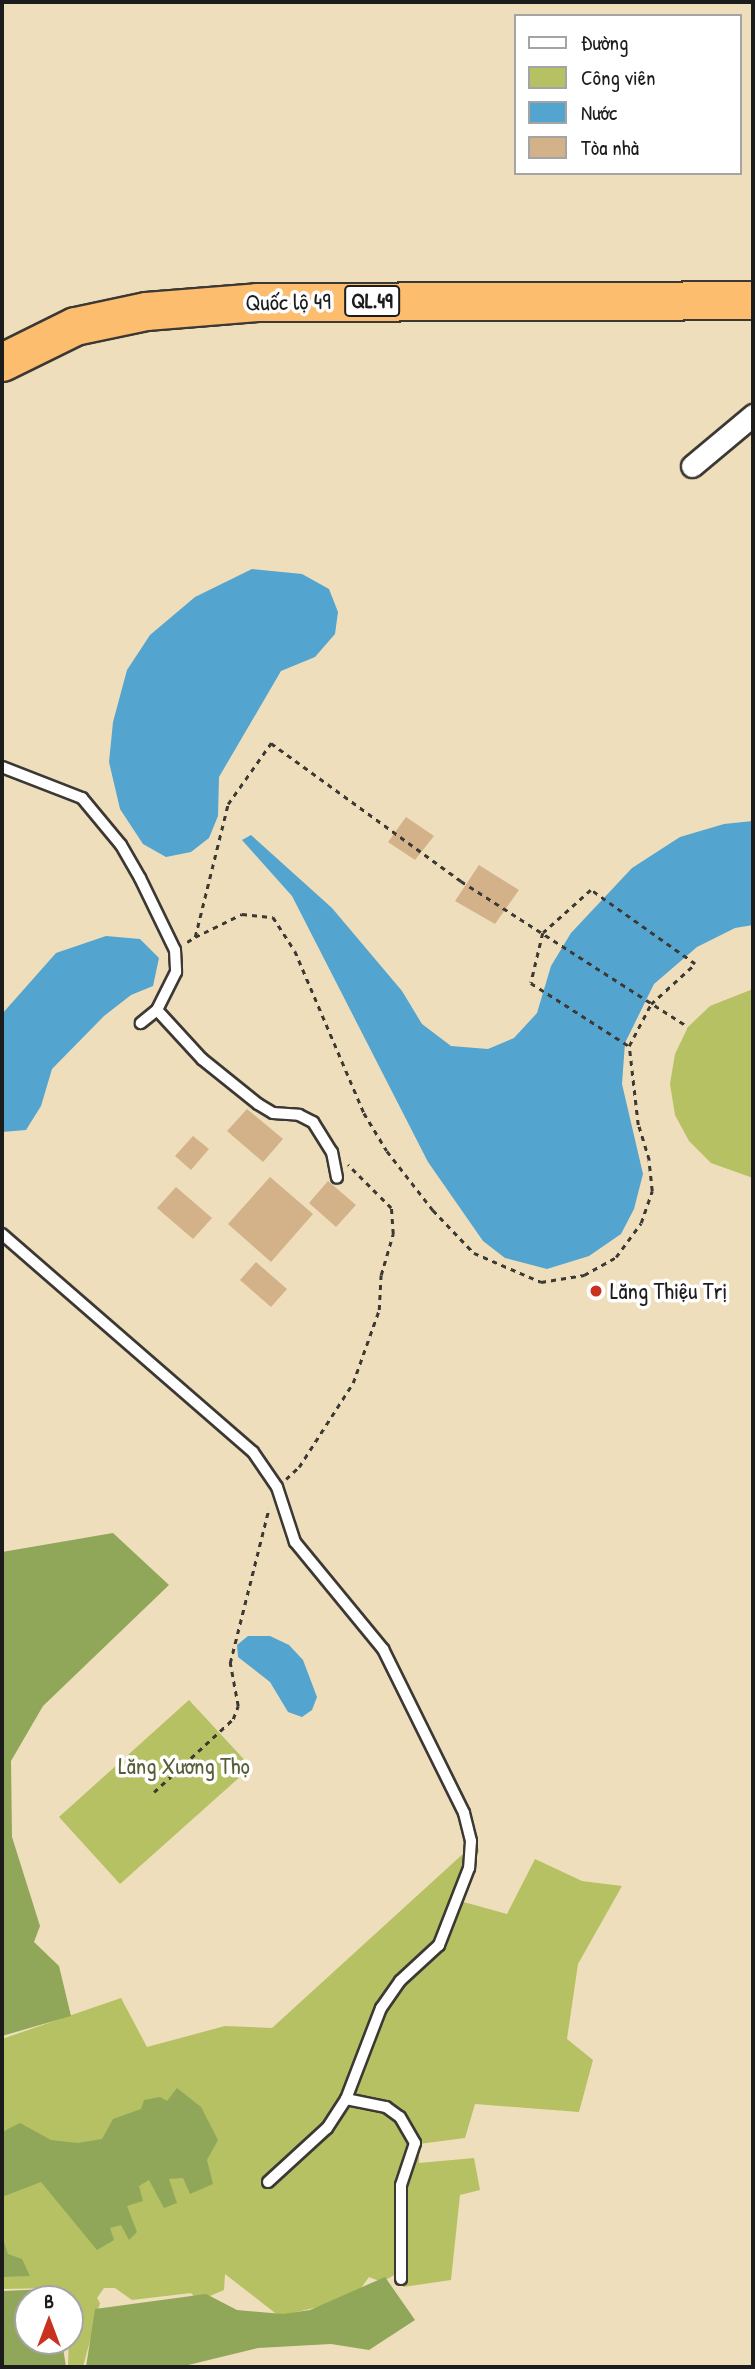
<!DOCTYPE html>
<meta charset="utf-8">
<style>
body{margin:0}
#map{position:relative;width:755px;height:2369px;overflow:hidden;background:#eedebc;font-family:"Patrick Hand",sans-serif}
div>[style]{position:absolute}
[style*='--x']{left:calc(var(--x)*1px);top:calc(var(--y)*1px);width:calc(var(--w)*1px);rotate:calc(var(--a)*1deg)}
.green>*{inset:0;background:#b5c163}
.forest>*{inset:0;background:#90a759}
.water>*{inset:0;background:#53a4ce}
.building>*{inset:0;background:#d3b289}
.path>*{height:2.5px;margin-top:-1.25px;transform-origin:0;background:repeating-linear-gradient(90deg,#3c3934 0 5px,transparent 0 10px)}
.roads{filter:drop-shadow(2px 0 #3c3934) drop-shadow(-2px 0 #3c3934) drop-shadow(0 2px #3c3934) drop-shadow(0 -2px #3c3934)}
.lane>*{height:10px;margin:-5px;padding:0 5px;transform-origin:5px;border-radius:5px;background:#fff}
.street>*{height:21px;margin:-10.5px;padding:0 10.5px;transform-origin:10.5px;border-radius:10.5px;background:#fff}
.highway>*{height:37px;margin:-18.5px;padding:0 18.5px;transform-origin:18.5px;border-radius:18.5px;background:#fcbd6f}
.dots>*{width:19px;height:19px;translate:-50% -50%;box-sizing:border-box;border:4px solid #fff;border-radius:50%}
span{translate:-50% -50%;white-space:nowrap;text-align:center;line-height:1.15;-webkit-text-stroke:7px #fff;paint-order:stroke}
.shield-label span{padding:2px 5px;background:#fff;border:2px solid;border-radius:5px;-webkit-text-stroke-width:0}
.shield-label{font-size:21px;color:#1c1c1c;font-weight:700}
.street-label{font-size:23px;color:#1c1c1c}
.poi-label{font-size:23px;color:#1c1c1c}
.left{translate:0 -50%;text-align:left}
.park-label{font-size:23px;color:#595e38}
.frame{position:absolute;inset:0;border:4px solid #1c1c1c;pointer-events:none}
.legend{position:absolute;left:514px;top:14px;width:228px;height:161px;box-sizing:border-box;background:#fff;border:2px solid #a4a4a4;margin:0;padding:9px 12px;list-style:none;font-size:21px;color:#1c1c1c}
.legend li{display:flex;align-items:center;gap:14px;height:35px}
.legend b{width:35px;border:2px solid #a4a4a4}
.north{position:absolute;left:14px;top:2285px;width:70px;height:70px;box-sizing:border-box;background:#fff;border:2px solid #a4a4a4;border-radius:50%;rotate:0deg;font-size:19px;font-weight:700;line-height:28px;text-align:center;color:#1c1c1c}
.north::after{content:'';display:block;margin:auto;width:24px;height:32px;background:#c8321e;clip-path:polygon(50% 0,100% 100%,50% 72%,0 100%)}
</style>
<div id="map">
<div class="green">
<i style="clip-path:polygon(753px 989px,753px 1178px,711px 1163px,689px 1141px,675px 1115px,670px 1084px,675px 1054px,688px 1027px,710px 1006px)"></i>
<i style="clip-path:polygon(189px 1700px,251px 1767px,120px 1884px,59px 1817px)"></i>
<i style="clip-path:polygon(476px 1842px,479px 1851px,460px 1901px,507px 1914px,535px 1859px,582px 1881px,622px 1886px,578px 1964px,567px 2039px,593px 2060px,579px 2112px,475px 2104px,465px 2138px,419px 2144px,419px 2163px,474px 2158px,480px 2190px,460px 2195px,451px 2280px,403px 2287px,404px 2276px,396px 2274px,382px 2282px,369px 2277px,353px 2299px,279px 2316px,225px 2274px,224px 2290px,198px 2301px,191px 2293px,132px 2300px,115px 2288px,104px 2288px,97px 2298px,100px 2303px,83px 2367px,68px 2367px,70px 2299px,60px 2299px,54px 2288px,2px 2289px,2px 2039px,121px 1998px,147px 2047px,225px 2026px,272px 2028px)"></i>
</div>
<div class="forest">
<i style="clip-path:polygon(113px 1533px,169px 1585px,43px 1706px,11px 1761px,12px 1837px,40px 1926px,34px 1942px,59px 1966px,71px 2016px,2px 2036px,2px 1552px)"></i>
<i style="clip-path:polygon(177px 2088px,201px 2107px,218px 2140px,207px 2160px,213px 2184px,190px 2194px,183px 2178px,169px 2179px,177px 2203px,164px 2208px,149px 2180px,139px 2186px,143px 2201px,127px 2206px,137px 2232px,129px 2240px,121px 2225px,110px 2228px,114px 2240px,97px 2250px,41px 2182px,2px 2197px,2px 2132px,20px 2123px,51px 2140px,78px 2143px,102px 2139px,113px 2119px,141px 2109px,144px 2100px,160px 2097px,167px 2101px)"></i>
<i style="clip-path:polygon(2px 2236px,8px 2254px,22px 2259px,30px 2276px,2px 2277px)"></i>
<i style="clip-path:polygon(385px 2277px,415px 2320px,369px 2350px,331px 2344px,258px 2348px,180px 2367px,86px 2367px,95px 2309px,206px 2294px,237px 2310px,283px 2314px,310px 2310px)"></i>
<i style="clip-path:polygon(49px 2289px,53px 2299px,28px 2299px,28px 2341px,62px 2341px,66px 2367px,2px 2367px,2px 2291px)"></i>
</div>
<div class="water">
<i style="clip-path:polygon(252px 569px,302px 574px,329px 589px,338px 612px,335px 634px,315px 657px,281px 671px,219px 777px,218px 816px,209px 838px,191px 852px,166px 857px,143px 844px,120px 809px,109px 762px,113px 722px,127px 670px,150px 635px,195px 597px)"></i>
<i style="clip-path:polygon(753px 821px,753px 925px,735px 928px,697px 947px,654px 984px,625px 1043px,622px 1084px,643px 1174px,634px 1209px,621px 1234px,589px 1256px,547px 1269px,505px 1258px,483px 1241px,428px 1162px,292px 896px,242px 840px,251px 835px,332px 908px,402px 991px,422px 1024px,451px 1046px,488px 1049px,514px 1038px,537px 1013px,551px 966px,571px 933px,632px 868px,680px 837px,724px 824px)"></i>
<i style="clip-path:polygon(106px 936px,140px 939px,159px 958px,153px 986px,131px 995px,104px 1016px,52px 1069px,41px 1106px,26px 1130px,2px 1132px,2px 1014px,56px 953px)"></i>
<i style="clip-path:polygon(248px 1636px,270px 1636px,289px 1645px,303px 1660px,317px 1697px,312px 1710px,302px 1717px,288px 1712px,270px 1682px,238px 1657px,237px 1645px)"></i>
</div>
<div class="building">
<i style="clip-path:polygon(406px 817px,434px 836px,415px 860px,388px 842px)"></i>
<i style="clip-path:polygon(479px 865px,519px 890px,495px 924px,455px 901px)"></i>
<i style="clip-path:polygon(247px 1109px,283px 1139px,263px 1162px,227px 1131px)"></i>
<i style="clip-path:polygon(193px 1136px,209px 1149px,191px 1170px,175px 1156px)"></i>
<i style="clip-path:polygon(270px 1177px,313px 1214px,271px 1262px,228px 1224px)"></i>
<i style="clip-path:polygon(328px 1181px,356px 1205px,336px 1227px,309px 1203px)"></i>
<i style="clip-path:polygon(176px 1187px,212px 1218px,193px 1239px,157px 1208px)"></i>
<i style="clip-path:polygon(256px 1262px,287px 1289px,271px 1307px,240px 1280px)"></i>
</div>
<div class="path">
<i style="--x:195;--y:937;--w:52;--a:-26.1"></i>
<i style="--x:242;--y:914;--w:31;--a:6"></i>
<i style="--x:273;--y:917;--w:40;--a:57.1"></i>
<i style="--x:295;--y:951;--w:176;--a:66.9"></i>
<i style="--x:364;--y:1113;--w:44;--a:58.8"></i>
<i style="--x:387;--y:1151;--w:75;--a:52.1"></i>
<i style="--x:433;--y:1210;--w:59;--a:46.4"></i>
<i style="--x:474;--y:1253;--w:73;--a:23.4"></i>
<i style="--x:541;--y:1282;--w:44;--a:-9.2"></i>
<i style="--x:584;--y:1275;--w:37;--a:-29"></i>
<i style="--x:616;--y:1257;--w:42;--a:-53.7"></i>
<i style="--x:641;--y:1223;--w:34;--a:-71"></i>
<i style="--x:652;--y:1191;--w:31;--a:-96"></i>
<i style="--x:649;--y:1160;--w:37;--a:-107"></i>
<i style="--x:638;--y:1125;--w:80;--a:-96.5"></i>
<i style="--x:629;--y:1046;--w:47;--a:-62.4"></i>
<i style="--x:651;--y:1004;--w:59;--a:-42.3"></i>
<i style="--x:695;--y:964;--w:128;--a:-144.6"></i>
<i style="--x:591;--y:890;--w:64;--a:138.1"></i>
<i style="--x:543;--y:933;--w:51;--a:103.5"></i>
<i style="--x:531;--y:983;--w:117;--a:32.7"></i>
<i style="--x:187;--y:942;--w:9;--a:-32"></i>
<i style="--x:195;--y:937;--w:137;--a:-76.1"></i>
<i style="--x:228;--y:804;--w:75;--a:-54.8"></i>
<i style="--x:271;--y:743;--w:235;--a:36"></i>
<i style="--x:461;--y:881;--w:270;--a:32.7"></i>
<i style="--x:286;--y:1479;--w:18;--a:-43"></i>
<i style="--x:299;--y:1467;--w:100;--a:-57.3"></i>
<i style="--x:353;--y:1383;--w:77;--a:-70.4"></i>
<i style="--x:379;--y:1310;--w:35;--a:-87"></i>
<i style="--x:381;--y:1275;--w:43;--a:-73.7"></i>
<i style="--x:393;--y:1234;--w:26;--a:-94"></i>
<i style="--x:391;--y:1208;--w:61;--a:-135"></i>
<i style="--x:154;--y:1792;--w:108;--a:-42.7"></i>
<i style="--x:233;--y:1719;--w:14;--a:-69"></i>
<i style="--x:238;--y:1706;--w:44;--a:-100.5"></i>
<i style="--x:230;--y:1663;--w:160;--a:-75.9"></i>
</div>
<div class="roads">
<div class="lane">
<i style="--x:2;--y:767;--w:86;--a:21.2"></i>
<i style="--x:82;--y:798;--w:61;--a:50.3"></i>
<i style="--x:121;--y:845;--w:38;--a:60"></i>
<i style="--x:140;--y:878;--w:80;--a:64.1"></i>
<i style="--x:175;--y:950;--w:22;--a:87"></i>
<i style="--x:176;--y:972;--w:42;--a:116.6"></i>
<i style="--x:157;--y:1010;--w:21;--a:141"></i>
<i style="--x:157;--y:1010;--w:67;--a:47.4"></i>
<i style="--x:202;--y:1059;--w:72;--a:38.8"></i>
<i style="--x:258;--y:1104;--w:17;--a:31"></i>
<i style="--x:273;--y:1113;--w:26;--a:4"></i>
<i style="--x:299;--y:1115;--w:16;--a:27"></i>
<i style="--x:313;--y:1122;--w:36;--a:58"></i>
<i style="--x:332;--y:1152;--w:26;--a:79"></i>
<i style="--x:2;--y:1234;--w:332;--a:41"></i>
<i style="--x:253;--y:1452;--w:42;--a:55.6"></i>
<i style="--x:277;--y:1487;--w:58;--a:71.9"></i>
<i style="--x:295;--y:1542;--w:139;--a:50.6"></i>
<i style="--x:383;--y:1649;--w:183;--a:63.7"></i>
<i style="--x:464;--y:1813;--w:29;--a:76"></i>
<i style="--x:471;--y:1841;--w:27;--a:94"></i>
<i style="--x:469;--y:1868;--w:83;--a:111.3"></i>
<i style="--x:439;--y:1945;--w:53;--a:137.3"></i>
<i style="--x:400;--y:1981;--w:33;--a:125"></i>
<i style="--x:381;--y:2008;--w:97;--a:111"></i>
<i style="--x:346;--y:2099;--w:35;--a:123"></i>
<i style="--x:327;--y:2128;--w:80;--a:137.5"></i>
<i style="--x:346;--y:2099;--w:41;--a:11.3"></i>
<i style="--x:386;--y:2107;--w:17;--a:36"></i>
<i style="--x:400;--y:2117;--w:30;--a:60"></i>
<i style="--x:415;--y:2143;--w:44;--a:108.4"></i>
<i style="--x:401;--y:2185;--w:94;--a:90"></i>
</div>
<div class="street">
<i style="--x:692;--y:466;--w:80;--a:-39.9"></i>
</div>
<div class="highway">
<i style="--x:2;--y:362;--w:81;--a:-26.3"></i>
<i style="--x:75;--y:326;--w:73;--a:-11.9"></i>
<i style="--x:146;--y:311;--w:111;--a:-4.6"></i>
<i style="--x:257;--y:302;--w:496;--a:-0.2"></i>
</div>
</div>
<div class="dots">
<i style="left:596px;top:1291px;background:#c8321e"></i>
</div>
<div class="shield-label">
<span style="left:372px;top:301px">QL.49</span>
</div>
<div class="street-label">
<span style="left:288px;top:302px;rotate:-1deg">Quốc lộ 49</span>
</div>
<div class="poi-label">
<span class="left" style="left:610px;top:1291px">Lăng Thiệu Trị</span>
</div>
<div class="park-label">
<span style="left:184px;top:1766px">Lăng Xương Thọ</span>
</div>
<div class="frame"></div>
<ul class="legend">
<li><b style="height:9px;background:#fff"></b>Đường</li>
<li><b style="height:19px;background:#b5c163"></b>Công viên</li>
<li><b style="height:19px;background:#53a4ce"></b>Nước</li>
<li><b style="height:19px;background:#d3b289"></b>Tòa nhà</li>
</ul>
<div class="north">B</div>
</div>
